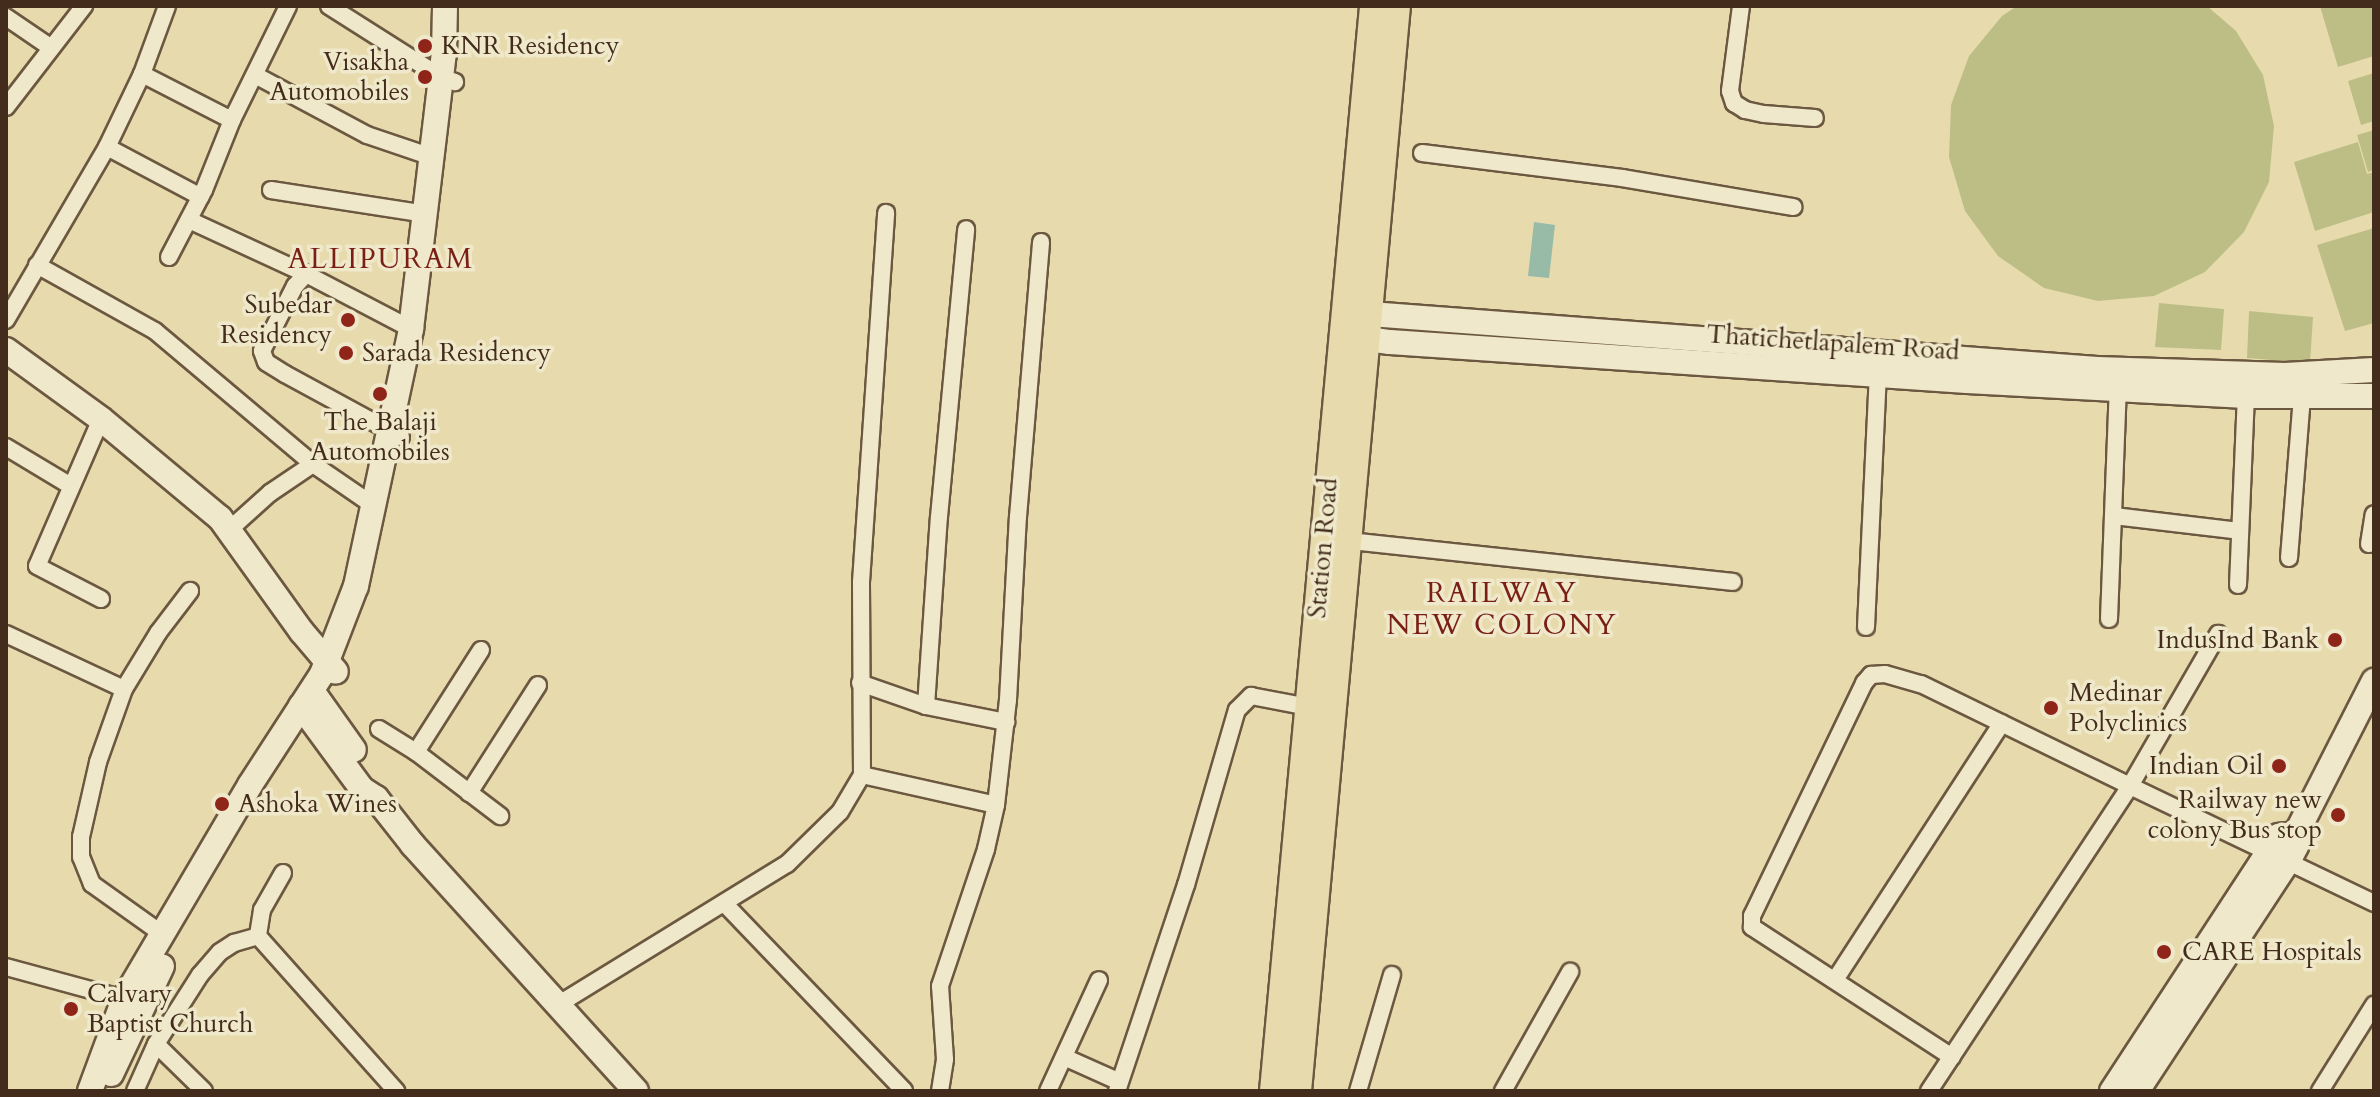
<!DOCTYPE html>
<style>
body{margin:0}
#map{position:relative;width:2380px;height:1097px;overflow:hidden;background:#e7dbae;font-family:Cardo,serif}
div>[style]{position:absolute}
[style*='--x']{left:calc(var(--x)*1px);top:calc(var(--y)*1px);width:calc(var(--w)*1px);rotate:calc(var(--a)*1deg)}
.green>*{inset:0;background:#bcbe86}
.water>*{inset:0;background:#97bba7}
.roads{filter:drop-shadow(2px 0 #6c5840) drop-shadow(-2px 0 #6c5840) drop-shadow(0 2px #6c5840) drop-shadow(0 -2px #6c5840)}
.street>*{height:16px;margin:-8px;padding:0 8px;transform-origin:8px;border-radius:8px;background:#efe8ca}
.secondary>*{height:24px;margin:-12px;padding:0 12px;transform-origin:12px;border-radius:12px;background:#efe8ca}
.primary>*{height:26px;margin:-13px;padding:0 13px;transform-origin:13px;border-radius:13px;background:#e7dbae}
.dots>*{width:22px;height:22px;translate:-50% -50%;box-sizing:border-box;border:4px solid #efe8ca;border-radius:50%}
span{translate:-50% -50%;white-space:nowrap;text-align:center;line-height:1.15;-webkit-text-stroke:7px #efe8ca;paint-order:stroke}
.poi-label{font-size:26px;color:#432c1c}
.left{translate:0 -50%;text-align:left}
.right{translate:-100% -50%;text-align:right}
.street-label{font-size:26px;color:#432c1c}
.neighbourhood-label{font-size:28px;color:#7a1f14;letter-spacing:2px}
.frame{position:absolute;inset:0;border:8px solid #432c1c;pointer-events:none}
</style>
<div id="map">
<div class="green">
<i style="clip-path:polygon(2017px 6px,2207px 6px,2236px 31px,2263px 75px,2274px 126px,2269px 182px,2244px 232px,2205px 272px,2154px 296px,2098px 301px,2044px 288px,1998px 256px,1965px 211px,1949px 157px,1951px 105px,1969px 56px,2002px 16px)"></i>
<i style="clip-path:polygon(2320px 6px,2374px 6px,2374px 56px,2338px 67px)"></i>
<i style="clip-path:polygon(2374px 73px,2374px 121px,2361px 125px,2348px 81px)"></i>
<i style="clip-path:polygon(2374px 130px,2374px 170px,2368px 172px,2357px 135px)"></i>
<i style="clip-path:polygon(2358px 142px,2367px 174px,2374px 172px,2374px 212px,2315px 231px,2294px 162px)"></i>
<i style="clip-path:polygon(2374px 228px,2374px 323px,2345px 331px,2317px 245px)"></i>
<i style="clip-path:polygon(2159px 303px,2224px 309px,2221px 350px,2155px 347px)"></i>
<i style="clip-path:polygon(2249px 311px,2313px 317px,2310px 363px,2247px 358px)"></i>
</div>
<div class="water">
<i style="clip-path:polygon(1534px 222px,1555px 225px,1549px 278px,1528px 276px)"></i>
</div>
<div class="roads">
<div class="street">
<i style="--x:329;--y:6;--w:133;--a:32.4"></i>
<i style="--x:441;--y:77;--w:15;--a:20"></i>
<i style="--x:1741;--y:6;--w:86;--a:97.4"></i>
<i style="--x:1730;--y:91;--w:13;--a:72"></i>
<i style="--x:1734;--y:103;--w:13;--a:32"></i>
<i style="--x:1745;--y:110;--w:19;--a:12"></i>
<i style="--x:1764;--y:114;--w:51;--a:4.5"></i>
<i style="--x:6;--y:17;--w:53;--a:34.3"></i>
<i style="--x:142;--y:74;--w:101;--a:27.1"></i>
<i style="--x:255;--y:75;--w:127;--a:28.2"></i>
<i style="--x:367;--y:135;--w:69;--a:18.7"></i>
<i style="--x:6;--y:107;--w:128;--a:-52.3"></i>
<i style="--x:107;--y:147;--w:106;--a:28"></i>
<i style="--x:1422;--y:153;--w:202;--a:7.1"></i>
<i style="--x:1622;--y:178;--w:174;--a:9.6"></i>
<i style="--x:271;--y:190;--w:157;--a:8.8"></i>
<i style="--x:189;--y:220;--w:129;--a:24.8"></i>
<i style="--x:169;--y:257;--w:76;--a:-62.4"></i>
<i style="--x:204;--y:190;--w:75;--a:-68.2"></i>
<i style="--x:232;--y:120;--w:127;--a:-63.8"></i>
<i style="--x:37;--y:265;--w:135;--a:29.2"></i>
<i style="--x:155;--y:331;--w:207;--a:40.1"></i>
<i style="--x:6;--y:320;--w:200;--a:-59.7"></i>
<i style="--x:107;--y:147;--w:81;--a:-64.4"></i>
<i style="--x:142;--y:74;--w:72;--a:-69.8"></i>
<i style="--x:101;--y:419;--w:160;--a:113.5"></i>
<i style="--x:37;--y:566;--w:72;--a:27.3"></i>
<i style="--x:401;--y:437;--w:132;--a:-151.5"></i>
<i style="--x:285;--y:374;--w:22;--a:-148"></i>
<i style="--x:266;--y:362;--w:12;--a:-110"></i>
<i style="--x:262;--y:351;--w:73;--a:-63.1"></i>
<i style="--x:295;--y:286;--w:16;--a:-47"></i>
<i style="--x:306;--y:274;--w:119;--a:27.6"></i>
<i style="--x:6;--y:447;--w:76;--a:31"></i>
<i style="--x:2114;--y:516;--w:126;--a:6.8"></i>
<i style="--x:230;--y:529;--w:54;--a:-42"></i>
<i style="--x:270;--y:493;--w:52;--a:-34"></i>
<i style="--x:313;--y:464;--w:74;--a:34.5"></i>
<i style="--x:1350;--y:541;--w:385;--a:6.1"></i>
<i style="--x:2369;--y:544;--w:30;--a:-81"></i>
<i style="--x:2289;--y:558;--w:163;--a:-85.4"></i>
<i style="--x:2238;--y:585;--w:189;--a:-87.6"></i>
<i style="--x:2109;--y:619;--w:230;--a:-87.8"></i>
<i style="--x:1866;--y:627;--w:254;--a:-87.3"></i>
<i style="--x:6;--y:634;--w:130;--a:25"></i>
<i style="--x:860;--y:683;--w:70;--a:19.2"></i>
<i style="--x:926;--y:706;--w:82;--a:11.3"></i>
<i style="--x:926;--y:706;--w:189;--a:-86.1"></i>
<i style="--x:939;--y:517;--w:289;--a:-84.6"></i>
<i style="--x:379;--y:729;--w:44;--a:31.9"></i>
<i style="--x:416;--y:752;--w:106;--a:37.3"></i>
<i style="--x:416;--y:752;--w:121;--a:-57.5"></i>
<i style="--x:862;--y:775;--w:137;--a:12.6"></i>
<i style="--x:469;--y:793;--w:128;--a:-57.4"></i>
<i style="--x:283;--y:873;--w:43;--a:119.6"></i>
<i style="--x:262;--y:910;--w:26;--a:99"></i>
<i style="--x:258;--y:936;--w:208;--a:48.3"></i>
<i style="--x:724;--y:903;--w:260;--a:46.2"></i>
<i style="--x:165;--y:936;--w:90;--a:-144.5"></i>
<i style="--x:92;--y:884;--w:29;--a:-112"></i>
<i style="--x:81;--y:857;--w:20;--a:-90"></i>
<i style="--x:81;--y:837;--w:77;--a:-77.2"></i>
<i style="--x:98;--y:762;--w:77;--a:-70.4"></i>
<i style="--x:124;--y:689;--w:66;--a:-58.7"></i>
<i style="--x:158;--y:633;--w:53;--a:-52.7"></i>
<i style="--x:6;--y:967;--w:122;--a:15.2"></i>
<i style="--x:1835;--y:980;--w:306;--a:-57"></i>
<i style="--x:559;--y:1004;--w:268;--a:-31.6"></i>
<i style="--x:787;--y:864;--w:74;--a:-44.5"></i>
<i style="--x:840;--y:812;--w:43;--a:-59.3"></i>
<i style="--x:862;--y:775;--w:193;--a:-90.3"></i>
<i style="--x:861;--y:582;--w:370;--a:-86.1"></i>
<i style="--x:156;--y:1044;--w:67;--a:44.4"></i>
<i style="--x:1064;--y:1057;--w:61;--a:24.1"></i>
<i style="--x:1952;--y:1057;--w:239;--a:-147"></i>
<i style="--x:1752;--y:927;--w:11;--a:-90"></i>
<i style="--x:1752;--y:916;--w:259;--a:-64.3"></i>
<i style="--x:1864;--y:683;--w:11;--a:-49"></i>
<i style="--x:1871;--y:675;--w:14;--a:-4"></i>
<i style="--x:1885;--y:674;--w:37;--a:16"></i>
<i style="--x:1921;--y:684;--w:233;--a:26"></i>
<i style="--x:2130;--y:786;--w:176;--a:-59.9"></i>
<i style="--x:135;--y:1091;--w:51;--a:-65.9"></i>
<i style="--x:156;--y:1044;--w:82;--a:-57.5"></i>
<i style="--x:200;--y:975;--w:30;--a:-49"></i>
<i style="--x:220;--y:952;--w:17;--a:-33"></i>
<i style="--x:234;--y:943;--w:25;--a:-16"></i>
<i style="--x:940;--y:1091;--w:32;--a:-81"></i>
<i style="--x:945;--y:1059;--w:73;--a:-93.9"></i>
<i style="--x:940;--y:986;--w:145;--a:-71.4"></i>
<i style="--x:986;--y:849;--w:45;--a:-77.2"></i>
<i style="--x:996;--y:805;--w:106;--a:-83.5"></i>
<i style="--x:1008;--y:700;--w:183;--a:-86.9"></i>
<i style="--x:1018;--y:517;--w:276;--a:-85.2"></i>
<i style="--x:1048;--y:1091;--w:122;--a:-65.3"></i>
<i style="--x:1117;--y:1091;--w:217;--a:-71.5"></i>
<i style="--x:1186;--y:885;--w:182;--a:-73.8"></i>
<i style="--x:1237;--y:710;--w:20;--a:-45"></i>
<i style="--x:1251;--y:696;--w:58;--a:10.9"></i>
<i style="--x:1358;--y:1091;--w:121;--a:-73.7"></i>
<i style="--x:1503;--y:1091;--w:137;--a:-60.6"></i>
<i style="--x:1929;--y:1091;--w:365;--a:-56.6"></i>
<i style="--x:2130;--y:786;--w:271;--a:25.6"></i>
<i style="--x:2320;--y:1091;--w:102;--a:-57.9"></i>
</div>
<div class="secondary">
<i style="--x:1353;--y:321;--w:18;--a:-22"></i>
<i style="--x:1370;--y:314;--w:729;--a:4.33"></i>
<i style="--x:2097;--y:369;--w:188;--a:1.8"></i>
<i style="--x:2285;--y:375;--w:89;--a:-3.2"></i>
<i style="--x:1349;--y:329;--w:21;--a:28"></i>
<i style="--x:1368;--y:339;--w:22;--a:8"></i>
<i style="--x:1390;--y:342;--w:578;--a:3.87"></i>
<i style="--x:1967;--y:381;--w:279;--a:3.1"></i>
<i style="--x:2246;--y:396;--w:128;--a:0"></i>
<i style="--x:6;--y:350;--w:117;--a:36"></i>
<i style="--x:101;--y:419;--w:155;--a:39.8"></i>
<i style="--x:220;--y:518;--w:140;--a:54.3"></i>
<i style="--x:302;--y:632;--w:52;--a:49.6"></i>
<i style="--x:312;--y:691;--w:72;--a:54.6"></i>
<i style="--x:301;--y:706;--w:103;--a:53.7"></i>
<i style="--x:362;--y:789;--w:17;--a:33"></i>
<i style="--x:376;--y:798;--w:60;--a:51.8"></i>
<i style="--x:413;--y:845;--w:332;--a:47.8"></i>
<i style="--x:111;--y:1074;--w:119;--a:-64.7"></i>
<i style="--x:90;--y:1091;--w:98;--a:-69.7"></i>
<i style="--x:124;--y:999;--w:248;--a:-59.5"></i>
<i style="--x:250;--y:785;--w:132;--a:-57"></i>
<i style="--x:322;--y:674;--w:94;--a:-68.9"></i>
<i style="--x:356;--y:586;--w:263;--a:-77.9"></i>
<i style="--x:411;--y:329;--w:277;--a:-83.2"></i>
<i style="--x:444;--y:54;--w:48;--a:-88.8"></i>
<i style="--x:2112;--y:1091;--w:305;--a:-56.8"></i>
<i style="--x:2279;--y:836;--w:17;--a:-7"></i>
<i style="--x:2137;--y:1091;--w:277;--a:-56.7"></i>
<i style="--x:2289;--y:860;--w:16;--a:-63"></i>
<i style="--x:2296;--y:846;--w:12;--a:-90"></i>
<i style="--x:2296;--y:834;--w:172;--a:-63"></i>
</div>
<div class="primary">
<i style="--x:1273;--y:1091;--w:1090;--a:-84.73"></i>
<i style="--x:1298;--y:1091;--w:1090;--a:-84.79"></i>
</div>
</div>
<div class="dots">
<i style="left:425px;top:46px;background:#8f2418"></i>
<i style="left:425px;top:77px;background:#8f2418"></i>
<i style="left:348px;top:320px;background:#8f2418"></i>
<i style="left:346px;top:353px;background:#8f2418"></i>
<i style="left:380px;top:394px;background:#8f2418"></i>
<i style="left:2335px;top:640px;background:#8f2418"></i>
<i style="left:2051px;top:708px;background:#8f2418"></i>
<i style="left:2279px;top:766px;background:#8f2418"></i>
<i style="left:222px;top:804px;background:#8f2418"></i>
<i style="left:2338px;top:815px;background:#8f2418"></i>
<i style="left:2164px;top:952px;background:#8f2418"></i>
<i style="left:71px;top:1009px;background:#8f2418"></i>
</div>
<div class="poi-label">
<span class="left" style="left:441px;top:46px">KNR Residency</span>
<span class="right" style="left:409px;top:77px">Visakha<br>Automobiles</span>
<span class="right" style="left:332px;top:320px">Subedar<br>Residency</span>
<span class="left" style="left:362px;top:353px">Sarada Residency</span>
<span style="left:380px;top:437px">The Balaji<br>Automobiles</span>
<span class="right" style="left:2319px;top:640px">IndusInd Bank</span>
<span class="left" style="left:2069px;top:708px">Medinar<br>Polyclinics</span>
<span class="right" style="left:2263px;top:766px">Indian Oil</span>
<span class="right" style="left:2322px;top:815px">Railway new<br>colony Bus stop</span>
<span class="left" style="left:238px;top:804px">Ashoka Wines</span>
<span class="left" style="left:2182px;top:952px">CARE Hospitals</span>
<span class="left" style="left:87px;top:1009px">Calvary<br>Baptist Church</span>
</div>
<div class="street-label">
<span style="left:1833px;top:343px;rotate:4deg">Thatichetlapalem Road</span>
<span style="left:1323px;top:548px;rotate:-85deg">Station Road</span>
</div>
<div class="neighbourhood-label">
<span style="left:381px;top:259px">ALLIPURAM</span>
<span style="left:1502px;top:609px">RAILWAY<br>NEW COLONY</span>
</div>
<div class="frame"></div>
</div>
